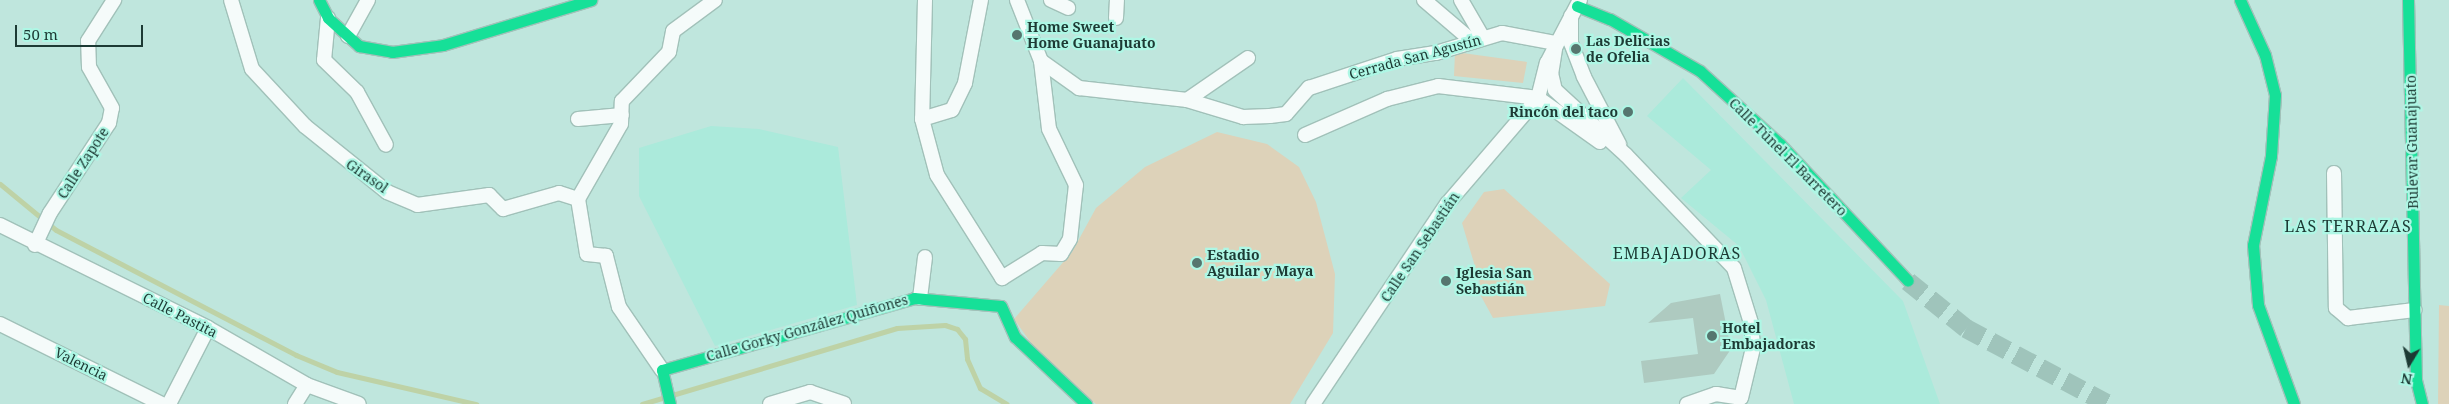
<!DOCTYPE html>
<meta charset="utf-8">
<style>
body{margin:0}
#map{position:relative;width:2449px;height:404px;overflow:hidden;background:#bfe6dd;font-family:"Noto Serif",serif}
div>[style]{position:absolute}
[style*='--x']{left:calc(var(--x)*1px);top:calc(var(--y)*1px);width:calc(var(--w)*1px);rotate:calc(var(--a)*1deg)}
.built>*{inset:0;background:#abeadb}
.green>*{inset:0;background:#ddd2b9}
.stream>*{height:5px;margin:-2.5px;padding:0 2.5px;transform-origin:2.5px;border-radius:2.5px;background:#bed2a6}
.building>*{inset:0;background:#aecac0}
.secondary-tunnel>*{height:19px;margin-top:-9.5px;transform-origin:0;background:repeating-linear-gradient(90deg,#9fc4bb 0 19px,transparent 0 28px)}
.roads{filter:drop-shadow(1px 0 #a1c1b9) drop-shadow(-1px 0 #a1c1b9) drop-shadow(0 1px #a1c1b9) drop-shadow(0 -1px #a1c1b9)}
.street>*{height:14px;margin:-7px;padding:0 7px;transform-origin:7px;border-radius:7px;background:#f5fbfa}
.fast>*{height:11px;margin:-5.5px;padding:0 5.5px;transform-origin:5.5px;border-radius:5.5px;background:#16e098}
.dots>*{width:14px;height:14px;translate:-50% -50%;box-sizing:border-box;border:2px solid #aef7e5;border-radius:50%}
span{translate:-50% -50%;white-space:nowrap;text-align:center;line-height:1.15;-webkit-text-stroke:4.5px #aef7e5;paint-order:stroke}
.poi-label{font-size:14px;color:#1d3a34;font-weight:700}
.left{translate:0 -50%;text-align:left}
.right{translate:-100% -50%;text-align:right}
.street-label{font-size:14px;color:#1d3a34}
.quarter-label{font-size:16px;color:#1d3a34;letter-spacing:1px}
.north{position:absolute;left:2384px;top:339px;width:50px;height:50px;-webkit-text-stroke:4px #aef7e5;paint-order:stroke;rotate:189deg;font-size:14px;font-weight:700;line-height:20px;text-align:center;color:#1d3a34}
.north::after{content:'';display:block;margin:auto;width:18px;height:22px;background:#1d3a34;clip-path:polygon(50% 0,100% 100%,50% 72%,0 100%)}
.scale{position:absolute;left:15px;top:25px;width:128px;height:22px;box-sizing:border-box;border:2px solid #1d3a34;border-top:0;padding-left:6px;font-size:15px;line-height:18px;white-space:nowrap;color:#1d3a34;-webkit-text-stroke:4px #aef7e5;paint-order:stroke}
</style>
<div id="map">
<div class="built">
<i style="clip-path:polygon(1683px 78px,1903px 301px,1940px 404px,1794px 404px,1766px 300px,1739px 246px,1681px 198px,1711px 170px,1647px 116px)"></i>
<i style="clip-path:polygon(711px 126px,759px 129px,838px 147px,857px 305px,715px 346px,639px 196px,639px 148px)"></i>
</div>
<div class="green">
<i style="clip-path:polygon(1455px 52px,1527px 62px,1523px 83px,1454px 76px)"></i>
<i style="clip-path:polygon(1217px 132px,1267px 144px,1299px 167px,1316px 202px,1335px 274px,1333px 333px,1290px 404px,1096px 404px,1048px 367px,1014px 319px,1072px 252px,1096px 208px,1145px 167px)"></i>
<i style="clip-path:polygon(1504px 189px,1610px 284px,1605px 306px,1493px 318px,1476px 287px,1480px 283px,1462px 223px,1484px 192px)"></i>
<i style="clip-path:polygon(2439px 305px,2449px 306px,2449px 404px,2438px 404px)"></i>
</div>
<div class="stream">
<i style="--x:0;--y:184;--w:72;--a:39.4"></i>
<i style="--x:56;--y:230;--w:271;--a:27.5"></i>
<i style="--x:296;--y:355;--w:44;--a:22.5"></i>
<i style="--x:337;--y:372;--w:143;--a:13"></i>
<i style="--x:642;--y:404;--w:266;--a:-16.6"></i>
<i style="--x:897;--y:328;--w:48;--a:-3.6"></i>
<i style="--x:945;--y:325;--w:13;--a:18"></i>
<i style="--x:957;--y:329;--w:13;--a:51"></i>
<i style="--x:965;--y:339;--w:20;--a:84"></i>
<i style="--x:967;--y:359;--w:32;--a:66"></i>
<i style="--x:980;--y:388;--w:31;--a:31"></i>
</div>
<div class="building">
<i style="clip-path:polygon(1720px 294px,1731px 349px,1714px 374px,1644px 383px,1641px 361px,1698px 354px,1693px 318px,1648px 323px,1671px 303px)"></i>
</div>
<div class="secondary-tunnel">
<i style="--x:1908;--y:281;--w:75;--a:39"></i>
<i style="--x:1966;--y:328;--w:162;--a:28"></i>
</div>
<div class="roads">
<div class="street">
<i style="--x:231;--y:0;--w:72;--a:73.1"></i>
<i style="--x:252;--y:69;--w:78;--a:47.1"></i>
<i style="--x:305;--y:126;--w:105;--a:38.8"></i>
<i style="--x:387;--y:192;--w:33;--a:23"></i>
<i style="--x:417;--y:205;--w:73;--a:-7.9"></i>
<i style="--x:489;--y:195;--w:20;--a:45"></i>
<i style="--x:503;--y:209;--w:58;--a:-15.9"></i>
<i style="--x:559;--y:193;--w:20;--a:18"></i>
<i style="--x:925;--y:0;--w:119;--a:91.4"></i>
<i style="--x:922;--y:119;--w:58;--a:75"></i>
<i style="--x:937;--y:175;--w:122;--a:57.7"></i>
<i style="--x:1002;--y:278;--w:47;--a:-32"></i>
<i style="--x:1042;--y:253;--w:19;--a:3"></i>
<i style="--x:1061;--y:254;--w:17;--a:-59"></i>
<i style="--x:1070;--y:239;--w:54;--a:-83.7"></i>
<i style="--x:1076;--y:185;--w:62;--a:-115.7"></i>
<i style="--x:1049;--y:129;--w:68;--a:-96.7"></i>
<i style="--x:1041;--y:61;--w:66;--a:-111.5"></i>
<i style="--x:1051;--y:0;--w:19;--a:25"></i>
<i style="--x:1424;--y:0;--w:63;--a:40.5"></i>
<i style="--x:1461;--y:0;--w:44;--a:59.9"></i>
<i style="--x:1571;--y:16;--w:27;--a:90"></i>
<i style="--x:1571;--y:43;--w:36;--a:69"></i>
<i style="--x:1584;--y:77;--w:76;--a:62.4"></i>
<i style="--x:328;--y:18;--w:42;--a:95.4"></i>
<i style="--x:324;--y:60;--w:46;--a:44.1"></i>
<i style="--x:357;--y:92;--w:60;--a:61.3"></i>
<i style="--x:1116;--y:18;--w:18;--a:-87"></i>
<i style="--x:348;--y:36;--w:41;--a:-60.9"></i>
<i style="--x:1041;--y:61;--w:47;--a:35.4"></i>
<i style="--x:1079;--y:88;--w:109;--a:6.3"></i>
<i style="--x:1187;--y:100;--w:59;--a:16.9"></i>
<i style="--x:1243;--y:117;--w:27;--a:-2"></i>
<i style="--x:1270;--y:116;--w:16;--a:-7"></i>
<i style="--x:1286;--y:114;--w:35;--a:-49"></i>
<i style="--x:1309;--y:88;--w:93;--a:-18.2"></i>
<i style="--x:1397;--y:59;--w:39;--a:-9"></i>
<i style="--x:1436;--y:53;--w:69;--a:-16.9"></i>
<i style="--x:1502;--y:33;--w:55;--a:10.5"></i>
<i style="--x:1556;--y:43;--w:30;--a:99"></i>
<i style="--x:1551;--y:73;--w:17;--a:77"></i>
<i style="--x:1555;--y:90;--w:96;--a:42.5"></i>
<i style="--x:1626;--y:155;--w:156;--a:46.3"></i>
<i style="--x:1734;--y:268;--w:58;--a:72.8"></i>
<i style="--x:1751;--y:323;--w:25;--a:85"></i>
<i style="--x:1753;--y:348;--w:51;--a:103.5"></i>
<i style="--x:1538;--y:98;--w:76;--a:35.4"></i>
<i style="--x:1187;--y:100;--w:74;--a:-34.5"></i>
<i style="--x:578;--y:119;--w:44;--a:-5.2"></i>
<i style="--x:922;--y:119;--w:31;--a:-17"></i>
<i style="--x:952;--y:110;--w:30;--a:-64"></i>
<i style="--x:965;--y:83;--w:85;--a:-79.1"></i>
<i style="--x:1305;--y:135;--w:90;--a:-23.7"></i>
<i style="--x:1387;--y:99;--w:53;--a:-14.3"></i>
<i style="--x:1438;--y:86;--w:101;--a:6.8"></i>
<i style="--x:2334;--y:173;--w:135;--a:89.2"></i>
<i style="--x:2336;--y:308;--w:16;--a:40"></i>
<i style="--x:2348;--y:318;--w:67;--a:-6.8"></i>
<i style="--x:0;--y:225;--w:232;--a:26.3"></i>
<i style="--x:208;--y:328;--w:114;--a:29.9"></i>
<i style="--x:307;--y:385;--w:55;--a:20.1"></i>
<i style="--x:35;--y:245;--w:35;--a:-65"></i>
<i style="--x:50;--y:213;--w:108;--a:-56.8"></i>
<i style="--x:109;--y:123;--w:15;--a:-79"></i>
<i style="--x:112;--y:108;--w:47;--a:-119.3"></i>
<i style="--x:89;--y:67;--w:26;--a:-92"></i>
<i style="--x:88;--y:41;--w:49;--a:-57.6"></i>
<i style="--x:920;--y:298;--w:41;--a:-83"></i>
<i style="--x:0;--y:324;--w:181;--a:26.3"></i>
<i style="--x:662;--y:370;--w:76;--a:-124.3"></i>
<i style="--x:619;--y:307;--w:53;--a:-104.3"></i>
<i style="--x:606;--y:256;--w:19;--a:-174"></i>
<i style="--x:587;--y:254;--w:56;--a:-99.3"></i>
<i style="--x:578;--y:199;--w:86;--a:-60.2"></i>
<i style="--x:621;--y:124;--w:23;--a:-88"></i>
<i style="--x:622;--y:101;--w:68;--a:-46.2"></i>
<i style="--x:669;--y:52;--w:21;--a:-79"></i>
<i style="--x:673;--y:31;--w:52;--a:-36.4"></i>
<i style="--x:169;--y:404;--w:85;--a:-62.8"></i>
<i style="--x:295;--y:404;--w:22;--a:-58"></i>
<i style="--x:770;--y:404;--w:42;--a:-16.7"></i>
<i style="--x:810;--y:392;--w:36;--a:19"></i>
<i style="--x:1313;--y:404;--w:241;--a:-56.2"></i>
<i style="--x:1447;--y:204;--w:140;--a:-49.4"></i>
<i style="--x:1538;--y:98;--w:36;--a:-76"></i>
<i style="--x:1547;--y:63;--w:71;--a:-62.4"></i>
<i style="--x:1687;--y:404;--w:31;--a:-19"></i>
<i style="--x:1716;--y:394;--w:25;--a:9"></i>
</div>
<div class="fast">
<i style="--x:319;--y:0;--w:20;--a:63"></i>
<i style="--x:328;--y:18;--w:42;--a:42.1"></i>
<i style="--x:359;--y:46;--w:34;--a:10"></i>
<i style="--x:392;--y:52;--w:51;--a:-7.8"></i>
<i style="--x:443;--y:45;--w:155;--a:-16.9"></i>
<i style="--x:2240;--y:0;--w:60;--a:65.6"></i>
<i style="--x:2265;--y:55;--w:41;--a:76"></i>
<i style="--x:2275;--y:95;--w:61;--a:93.8"></i>
<i style="--x:2271;--y:156;--w:91;--a:101.4"></i>
<i style="--x:2253;--y:245;--w:60;--a:85.2"></i>
<i style="--x:2258;--y:305;--w:105;--a:70"></i>
<i style="--x:2408;--y:0;--w:380;--a:88.8"></i>
<i style="--x:2416;--y:380;--w:25;--a:76"></i>
<i style="--x:1577;--y:6;--w:35;--a:22"></i>
<i style="--x:1610;--y:19;--w:104;--a:30"></i>
<i style="--x:1700;--y:71;--w:108;--a:42.4"></i>
<i style="--x:1780;--y:144;--w:187;--a:46.9"></i>
<i style="--x:670;--y:404;--w:35;--a:-103"></i>
<i style="--x:662;--y:370;--w:262;--a:-15.9"></i>
<i style="--x:914;--y:298;--w:87;--a:5.3"></i>
<i style="--x:1001;--y:306;--w:34;--a:66"></i>
<i style="--x:1015;--y:337;--w:98;--a:43.3"></i>
</div>
</div>
<div class="dots">
<i style="left:1017px;top:35px;background:#56766f"></i>
<i style="left:1576px;top:49px;background:#56766f"></i>
<i style="left:1628px;top:112px;background:#56766f"></i>
<i style="left:1197px;top:263px;background:#56766f"></i>
<i style="left:1446px;top:281px;background:#56766f"></i>
<i style="left:1712px;top:336px;background:#56766f"></i>
</div>
<div class="poi-label">
<span class="left" style="left:1027px;top:35px">Home Sweet<br>Home Guanajuato</span>
<span class="left" style="left:1586px;top:49px">Las Delicias<br>de Ofelia</span>
<span class="right" style="left:1618px;top:112px">Rincón del taco</span>
<span class="left" style="left:1207px;top:263px">Estadio<br>Aguilar y Maya</span>
<span class="left" style="left:1456px;top:281px">Iglesia San<br>Sebastián</span>
<span class="left" style="left:1722px;top:336px">Hotel<br>Embajadoras</span>
</div>
<div class="street-label">
<span style="left:1415px;top:57px;rotate:-15deg">Cerrada San Agustín</span>
<span style="left:2412px;top:142px;rotate:-91deg">Bulevar Guanajuato</span>
<span style="left:1788px;top:157px;rotate:45deg">Calle Túnel El Barretero</span>
<span style="left:83px;top:163px;rotate:-57deg">Calle Zapote</span>
<span style="left:367px;top:176px;rotate:35deg">Girasol</span>
<span style="left:1420px;top:247px;rotate:-56deg">Calle San Sebastián</span>
<span style="left:180px;top:315px;rotate:27deg">Calle Pastita</span>
<span style="left:807px;top:328px;rotate:-16deg">Calle Gorky González Quiñones</span>
<span style="left:81px;top:364px;rotate:26deg">Valencia</span>
</div>
<div class="quarter-label">
<span style="left:2348px;top:226px">LAS TERRAZAS</span>
<span style="left:1677px;top:253px">EMBAJADORAS</span>
</div>
<div class="north">N</div>
<div class="scale">50 m</div>
</div>
